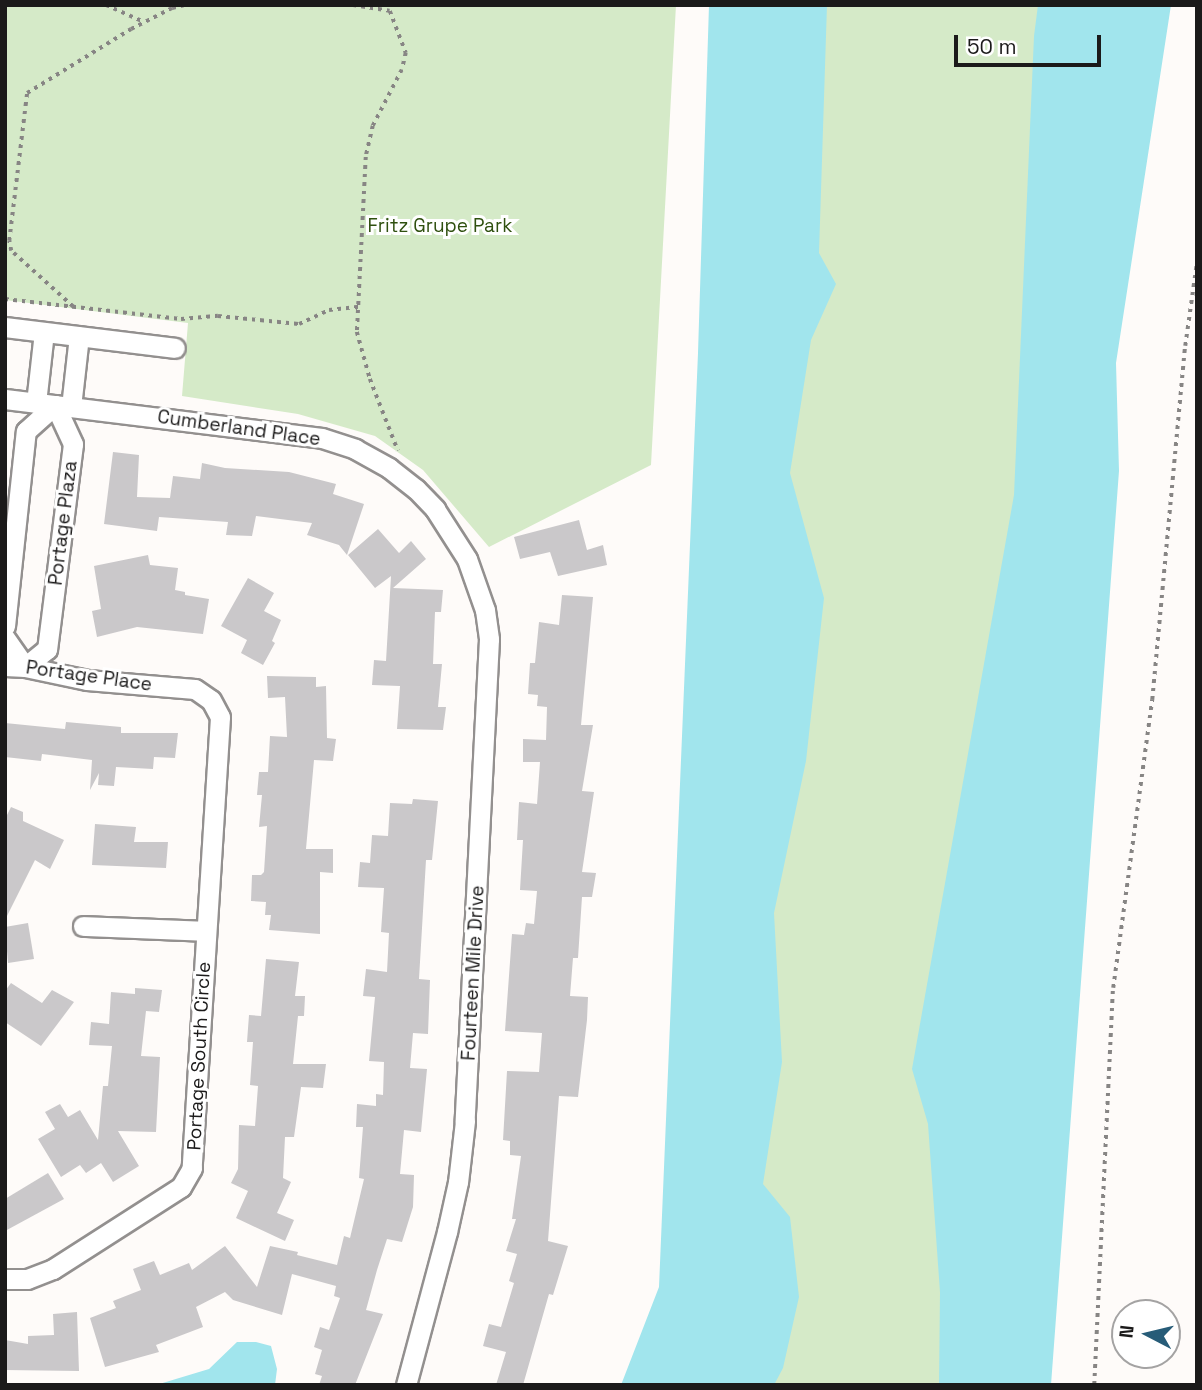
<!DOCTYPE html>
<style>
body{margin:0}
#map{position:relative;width:1202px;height:1390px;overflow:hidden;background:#fefbf9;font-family:"Space Grotesk",sans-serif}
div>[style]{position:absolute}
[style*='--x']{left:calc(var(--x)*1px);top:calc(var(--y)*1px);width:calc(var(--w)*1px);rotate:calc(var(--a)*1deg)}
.green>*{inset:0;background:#d5eac8}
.water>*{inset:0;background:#a1e5ed}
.building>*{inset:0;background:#cac8ca}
.path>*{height:3.5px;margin-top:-1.75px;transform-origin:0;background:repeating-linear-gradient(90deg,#878584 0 3.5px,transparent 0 8.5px)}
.roads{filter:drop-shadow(2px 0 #93908f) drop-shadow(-2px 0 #93908f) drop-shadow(0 2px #93908f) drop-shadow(0 -2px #93908f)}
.minor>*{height:19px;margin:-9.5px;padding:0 9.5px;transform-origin:9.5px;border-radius:9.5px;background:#fff}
span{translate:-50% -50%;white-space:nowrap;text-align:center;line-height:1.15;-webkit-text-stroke:6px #fff;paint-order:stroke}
.park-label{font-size:19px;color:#2f500f}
.street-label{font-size:19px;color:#1b1a1a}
.frame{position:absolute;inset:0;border:7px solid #1b1a1a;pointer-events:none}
.north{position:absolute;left:1111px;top:1299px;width:70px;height:70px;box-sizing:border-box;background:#fff;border:2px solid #a4a3a3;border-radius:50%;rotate:277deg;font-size:19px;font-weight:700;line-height:28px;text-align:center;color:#1b1a1a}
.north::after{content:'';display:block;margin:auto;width:24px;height:32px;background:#275c78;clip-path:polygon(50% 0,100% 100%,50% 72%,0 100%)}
.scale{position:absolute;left:954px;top:35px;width:147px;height:32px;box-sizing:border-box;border:4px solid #1b1a1a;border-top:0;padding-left:9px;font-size:21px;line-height:24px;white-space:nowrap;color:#1b1a1a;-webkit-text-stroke:5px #fff;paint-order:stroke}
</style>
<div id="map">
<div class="green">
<i style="clip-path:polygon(5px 5px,676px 5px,651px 465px,489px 547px,423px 470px,375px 436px,298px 414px,182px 396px,188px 323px,5px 300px)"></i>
<i style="clip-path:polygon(806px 5px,1086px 5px,958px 1385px,730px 1385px)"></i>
</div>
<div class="water">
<i style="clip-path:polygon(709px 5px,827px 5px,819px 253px,836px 284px,811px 340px,790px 473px,824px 598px,806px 761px,774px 913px,782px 1062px,763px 1184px,790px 1217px,799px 1297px,783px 1368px,774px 1385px,621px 1385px,659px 1287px,698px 353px)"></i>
<i style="clip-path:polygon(1038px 5px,1171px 5px,1116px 363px,1119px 471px,1051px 1385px,939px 1385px,940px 1292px,928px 1124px,912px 1069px,1014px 495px,1034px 36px)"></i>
<i style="clip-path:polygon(237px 1342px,256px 1342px,271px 1346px,277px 1369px,275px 1385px,156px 1385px,209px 1369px)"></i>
</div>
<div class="building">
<i style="clip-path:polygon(113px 452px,139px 455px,137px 497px,170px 498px,173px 476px,200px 479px,202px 463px,225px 468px,289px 472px,336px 484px,333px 494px,364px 504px,347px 555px,339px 545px,307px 535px,312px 523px,256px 516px,252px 536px,226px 535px,228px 522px,159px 517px,157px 531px,104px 524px)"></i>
<i style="clip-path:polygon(579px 520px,587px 550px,603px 545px,607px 565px,558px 576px,550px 552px,520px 559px,514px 537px)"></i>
<i style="clip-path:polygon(378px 529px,399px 553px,411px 541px,426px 559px,393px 588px,443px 590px,441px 612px,435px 612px,433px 664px,442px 664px,438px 707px,446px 707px,443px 730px,397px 729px,400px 686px,372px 685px,374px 660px,386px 661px,391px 576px,375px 588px,348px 555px)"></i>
<i style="clip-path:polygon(148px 555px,150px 565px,178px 568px,175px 590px,185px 592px,185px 595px,209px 599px,203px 634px,137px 627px,97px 637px,92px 611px,101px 609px,94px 566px)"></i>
<i style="clip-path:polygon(248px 578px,274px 593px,264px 611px,281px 620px,272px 641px,275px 643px,263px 665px,241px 653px,247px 640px,221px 626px)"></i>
<i style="clip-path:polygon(562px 595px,593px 597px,581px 725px,593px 725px,582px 791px,594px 792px,582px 872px,596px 873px,592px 897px,582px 897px,578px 958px,573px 958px,570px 996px,588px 997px,587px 1020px,578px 1097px,559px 1096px,548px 1241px,568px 1246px,553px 1295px,549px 1294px,523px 1385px,496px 1385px,506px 1352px,483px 1346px,489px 1324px,501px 1327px,514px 1283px,509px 1281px,517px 1254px,506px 1251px,516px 1219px,512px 1219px,521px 1156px,510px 1155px,510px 1141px,503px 1140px,507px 1071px,539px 1072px,542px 1033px,505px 1031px,512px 934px,524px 935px,526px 923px,534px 924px,537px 891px,520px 890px,523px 840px,517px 840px,519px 802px,537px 804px,540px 762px,523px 762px,523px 739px,546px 740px,547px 707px,537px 706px,538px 695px,528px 694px,530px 663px,535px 663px,539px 622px,559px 625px)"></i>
<i style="clip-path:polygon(267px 676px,316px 677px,316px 687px,326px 686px,327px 738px,336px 739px,333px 761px,314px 760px,306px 849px,333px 849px,333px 873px,320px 872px,320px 934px,269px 930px,271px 915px,265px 915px,266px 902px,251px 901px,252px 875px,261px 875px,264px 872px,267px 826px,259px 827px,262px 795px,257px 795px,259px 772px,268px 772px,270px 736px,287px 737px,285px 697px,268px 698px)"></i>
<i style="clip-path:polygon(66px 722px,121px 727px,121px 733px,178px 733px,175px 758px,154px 757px,153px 769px,116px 767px,114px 786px,98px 785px,99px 773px,90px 790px,92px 760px,42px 754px,41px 761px,5px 757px,5px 723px,65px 729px)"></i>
<i style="clip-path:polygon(413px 799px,438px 801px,432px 860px,426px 860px,419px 979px,430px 980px,428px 1034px,413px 1033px,410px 1068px,427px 1069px,421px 1132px,404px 1130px,400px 1174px,414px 1175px,413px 1207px,402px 1242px,387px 1239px,377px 1270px,366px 1310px,383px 1314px,355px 1385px,319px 1385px,322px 1376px,315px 1374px,322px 1350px,314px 1347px,320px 1327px,329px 1330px,340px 1298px,334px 1296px,336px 1286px,292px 1274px,282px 1315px,233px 1300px,225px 1292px,196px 1307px,203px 1327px,156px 1345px,159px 1352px,105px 1367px,90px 1318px,116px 1308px,113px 1301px,141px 1290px,133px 1269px,154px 1261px,160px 1275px,189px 1263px,192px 1270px,225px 1246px,257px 1287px,270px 1246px,298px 1252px,297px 1255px,337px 1265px,344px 1236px,350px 1238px,364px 1179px,359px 1178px,363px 1127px,356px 1127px,357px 1104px,376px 1106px,376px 1094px,383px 1095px,384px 1062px,369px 1061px,375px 997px,363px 996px,366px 969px,387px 972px,389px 933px,381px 932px,384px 888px,358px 887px,360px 862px,370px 863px,372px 835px,388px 836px,390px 803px,412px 804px)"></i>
<i style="clip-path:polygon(11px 807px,23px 812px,23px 821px,64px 840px,50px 869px,35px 860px,5px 920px,5px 819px)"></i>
<i style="clip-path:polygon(95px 824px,136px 827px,134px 842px,168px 842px,166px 868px,92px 865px)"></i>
<i style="clip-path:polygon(28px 923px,34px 959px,8px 963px,5px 927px)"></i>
<i style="clip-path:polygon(266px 959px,299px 962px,295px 996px,305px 996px,304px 1016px,298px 1016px,293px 1064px,326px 1064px,323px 1088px,301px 1087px,294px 1137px,285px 1137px,283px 1178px,291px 1182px,277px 1213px,294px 1220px,285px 1241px,236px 1218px,248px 1191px,231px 1183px,238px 1169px,239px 1125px,255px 1126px,258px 1086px,250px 1085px,253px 1042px,247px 1042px,249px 1015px,261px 1016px)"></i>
<i style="clip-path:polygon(11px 983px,42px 1003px,52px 990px,74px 1002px,41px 1046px,5px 1022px,5px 991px)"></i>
<i style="clip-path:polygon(135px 988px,162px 990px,159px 1012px,146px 1011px,141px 1056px,160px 1057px,156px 1132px,118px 1131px,139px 1166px,113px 1182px,101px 1163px,86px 1173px,80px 1165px,61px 1177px,38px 1139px,55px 1129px,45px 1112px,60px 1104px,68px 1117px,80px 1110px,98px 1140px,103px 1086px,108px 1086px,112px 1046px,89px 1045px,91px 1022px,109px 1024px,111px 992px,135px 994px)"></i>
<i style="clip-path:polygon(48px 1173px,64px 1199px,5px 1231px,5px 1199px)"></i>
<i style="clip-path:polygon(77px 1312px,79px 1371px,5px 1370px,5px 1340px,28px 1344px,28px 1336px,54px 1335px,53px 1314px)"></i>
</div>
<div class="path">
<i style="--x:106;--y:5;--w:39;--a:24"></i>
<i style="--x:353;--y:5;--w:37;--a:9"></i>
<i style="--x:390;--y:11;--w:45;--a:69.1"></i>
<i style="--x:406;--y:53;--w:17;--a:103"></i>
<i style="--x:402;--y:70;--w:63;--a:117.4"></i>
<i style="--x:373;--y:126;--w:32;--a:103"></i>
<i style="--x:366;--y:157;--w:175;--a:92.9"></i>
<i style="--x:357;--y:332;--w:49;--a:74.5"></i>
<i style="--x:370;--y:379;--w:77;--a:68.7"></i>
<i style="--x:5;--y:299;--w:177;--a:6.5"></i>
<i style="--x:181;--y:319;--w:37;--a:-5"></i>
<i style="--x:218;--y:316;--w:81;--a:5.6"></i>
<i style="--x:299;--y:324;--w:33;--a:-25"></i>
<i style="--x:329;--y:310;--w:30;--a:-6"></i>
<i style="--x:73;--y:307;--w:84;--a:-137.9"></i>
<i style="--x:11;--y:251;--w:10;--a:-101"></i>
<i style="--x:9;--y:241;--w:149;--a:-83.1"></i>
<i style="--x:27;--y:93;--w:122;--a:-31.6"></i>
<i style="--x:131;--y:29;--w:46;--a:-27.1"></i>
<i style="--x:172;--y:8;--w:13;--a:-13"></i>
<i style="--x:1094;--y:1385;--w:397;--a:-87.3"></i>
<i style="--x:1113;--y:988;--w:291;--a:-82.3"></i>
<i style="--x:1152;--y:700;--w:356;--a:-84.7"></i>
<i style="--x:1185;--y:346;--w:86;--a:-82"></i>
</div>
<div class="roads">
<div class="minor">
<i style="--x:5;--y:327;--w:171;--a:7"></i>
<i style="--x:5;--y:399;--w:319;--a:7"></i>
<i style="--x:322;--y:438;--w:35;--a:18"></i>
<i style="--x:355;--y:449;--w:39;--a:29"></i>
<i style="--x:389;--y:468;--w:34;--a:38"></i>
<i style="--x:416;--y:489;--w:28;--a:46"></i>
<i style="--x:435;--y:509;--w:59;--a:57.4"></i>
<i style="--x:467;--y:559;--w:54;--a:70.6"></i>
<i style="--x:485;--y:610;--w:29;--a:82"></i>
<i style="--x:489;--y:639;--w:483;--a:92.9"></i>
<i style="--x:465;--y:1121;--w:61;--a:96.5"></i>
<i style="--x:458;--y:1182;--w:51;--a:102.4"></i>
<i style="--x:447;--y:1232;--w:158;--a:105"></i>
<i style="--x:36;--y:403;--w:71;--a:-83.6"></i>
<i style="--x:71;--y:407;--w:71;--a:-83.6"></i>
<i style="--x:5;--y:626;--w:196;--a:-83.9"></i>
<i style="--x:26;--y:431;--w:39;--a:-42"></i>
<i style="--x:55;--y:405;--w:43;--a:65.2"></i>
<i style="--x:73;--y:444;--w:207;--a:97.2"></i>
<i style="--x:47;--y:649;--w:28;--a:141"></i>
<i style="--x:5;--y:638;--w:35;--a:55"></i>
<i style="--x:5;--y:666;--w:20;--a:3"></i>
<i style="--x:25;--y:667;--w:63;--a:11.8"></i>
<i style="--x:87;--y:680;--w:108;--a:4.8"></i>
<i style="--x:195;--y:689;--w:19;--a:35"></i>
<i style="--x:211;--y:700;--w:19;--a:62"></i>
<i style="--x:220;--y:717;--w:452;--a:93.6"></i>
<i style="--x:192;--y:1168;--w:22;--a:120"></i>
<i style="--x:181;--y:1187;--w:152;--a:147.4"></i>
<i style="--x:53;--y:1269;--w:28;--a:159"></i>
<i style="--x:27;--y:1279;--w:22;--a:180"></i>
<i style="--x:83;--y:926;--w:123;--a:2.3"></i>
</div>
</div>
<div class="park-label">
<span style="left:440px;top:226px">Fritz Grupe Park</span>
</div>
<div class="street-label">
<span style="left:239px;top:428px;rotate:8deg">Cumberland Place</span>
<span style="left:63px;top:523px;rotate:-83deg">Portage Plaza</span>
<span style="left:89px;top:676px;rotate:8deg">Portage Place</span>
<span style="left:473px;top:973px;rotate:-87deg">Fourteen Mile Drive</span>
<span style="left:199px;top:1056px;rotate:-87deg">Portage South Circle</span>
</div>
<div class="frame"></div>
<div class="north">N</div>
<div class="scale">50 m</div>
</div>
